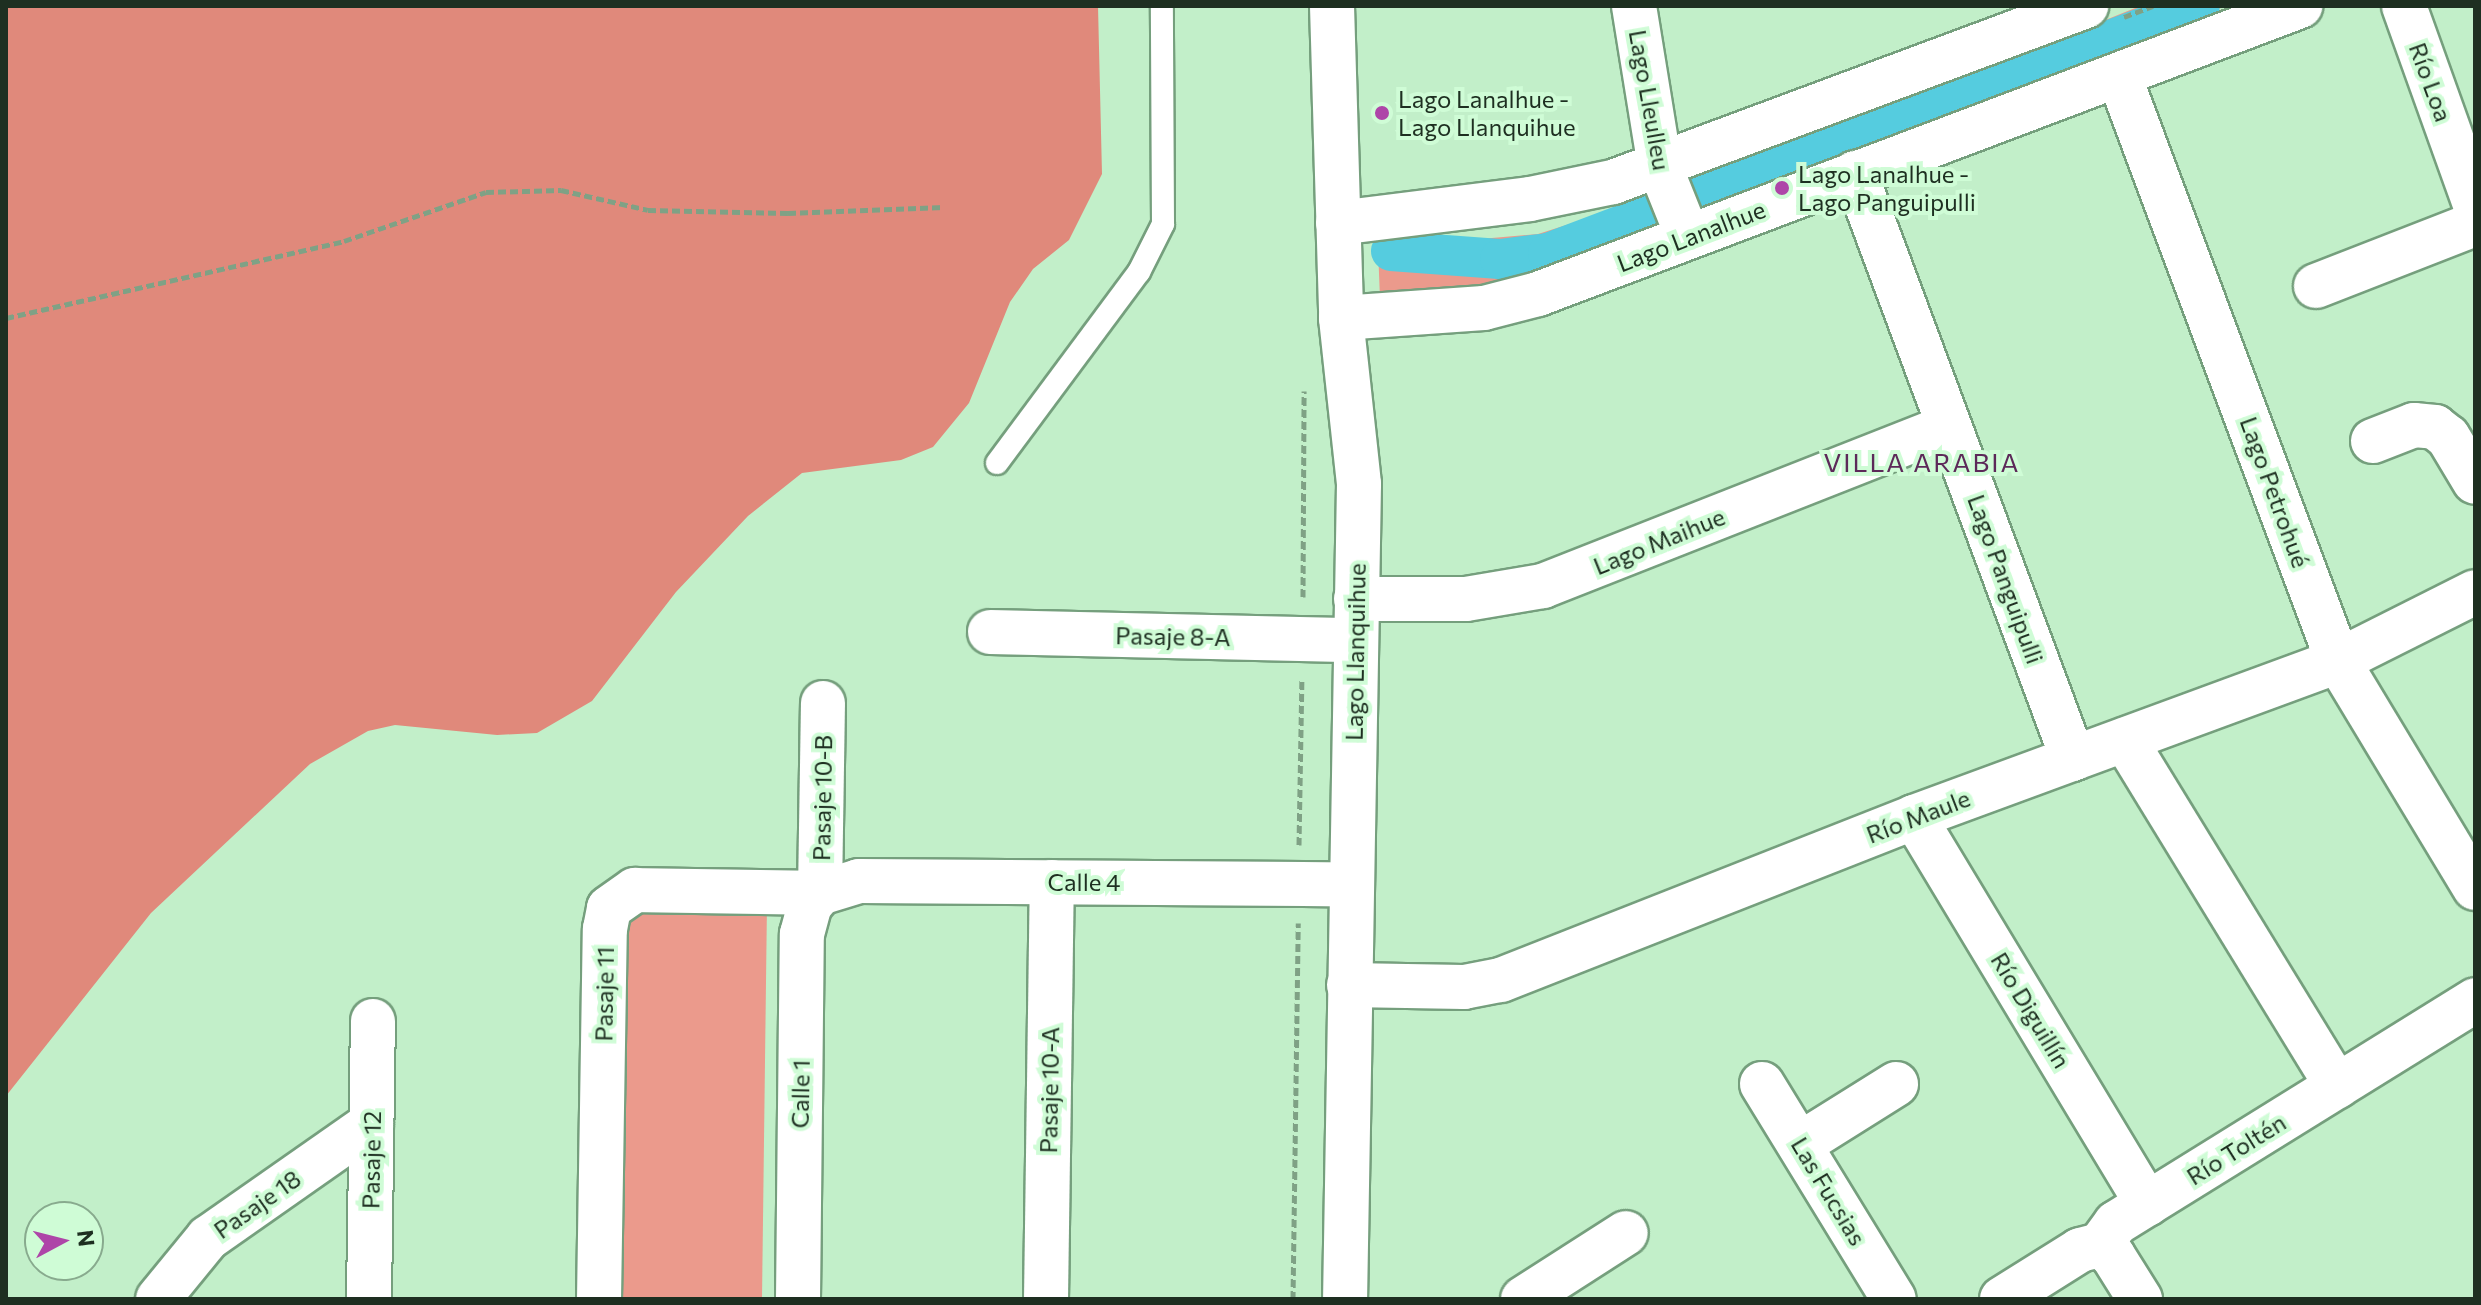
<!DOCTYPE html>
<meta charset="utf-8">
<style>
body{margin:0}
#map{position:relative;width:2481px;height:1305px;overflow:hidden;background:#c2efc9;font-family:Commissioner,sans-serif}
div>[style]{position:absolute}
[style*='--x']{left:calc(var(--x)*1px);top:calc(var(--y)*1px);width:calc(var(--w)*1px);rotate:calc(var(--a)*1deg)}
.green>*{inset:0;background:#eb9a8c}
.forest>*{inset:0;background:#e0897b}
.canal>*{height:40px;margin:-20px;padding:0 20px;transform-origin:20px;border-radius:20px;background:#55ccdf}
.path>*{height:5px;margin-top:-2.5px;transform-origin:0;background:repeating-linear-gradient(90deg,#7fa185 0 8px,transparent 0 12px)}
.roads{filter:drop-shadow(2px 0 #759f7d) drop-shadow(-2px 0 #759f7d) drop-shadow(0 2px #759f7d) drop-shadow(0 -2px #759f7d)}
.service>*{height:22px;margin:-11px;padding:0 11px;transform-origin:11px;border-radius:11px;background:#fff}
.minor>*{height:44px;margin:-22px;padding:0 22px;transform-origin:22px;border-radius:22px;background:#fff}
.tertiary>*{height:44px;margin:-22px;padding:0 22px;transform-origin:22px;border-radius:22px;background:#fff}
.dots>*{width:22px;height:22px;translate:-50% -50%;box-sizing:border-box;border:4px solid #cffcd6;border-radius:50%}
span{translate:-50% -50%;white-space:nowrap;text-align:center;line-height:1.15;-webkit-text-stroke:8px #cffcd6;paint-order:stroke}
.street-label{font-size:24px;color:#1e2f21}
.poi-label{font-size:24px;color:#1e2f21}
.left{translate:0 -50%;text-align:left}
.neighbourhood-label{font-size:26px;color:#5c2959;letter-spacing:2px}
.frame{position:absolute;inset:0;border:8px solid #1e2f21;pointer-events:none}
.north{position:absolute;left:24px;top:1201px;width:80px;height:80px;box-sizing:border-box;background:#cffcd6;border:2px solid #88aa8e;border-radius:50%;rotate:83deg;font-size:22px;font-weight:700;line-height:32px;text-align:center;color:#1e2f21}
.north::after{content:'';display:block;margin:auto;width:28px;height:36px;background:#ae45a8;clip-path:polygon(50% 0,100% 100%,50% 72%,0 100%)}
</style>
<div id="map">
<div class="green">
<i style="clip-path:polygon(2140px 6px,2226px 6px,1540px 275px,1483px 289px,1380px 299px,1378px 248px,1538px 234px,1718px 177px)"></i>
<i style="clip-path:polygon(767px 903px,762px 1299px,615px 1299px,620px 923px,634px 905px)"></i>
</div>
<div class="forest">
<i style="clip-path:polygon(6px 6px,1098px 6px,1102px 174px,1069px 240px,1033px 269px,1010px 302px,969px 403px,933px 447px,901px 460px,802px 473px,748px 516px,676px 592px,592px 701px,537px 733px,497px 735px,395px 725px,368px 731px,310px 764px,151px 913px,6px 1096px)"></i>
</div>
<div class="canal">
<i style="--x:1391;--y:251;--w:109;--a:4.2"></i>
<i style="--x:1500;--y:259;--w:48;--a:-7.1"></i>
<i style="--x:1548;--y:253;--w:697;--a:-20.75"></i>
</div>
<div class="path">
<i style="--x:2124;--y:17;--w:31;--a:-21"></i>
<i style="--x:6;--y:318;--w:347;--a:-12.8"></i>
<i style="--x:344;--y:241;--w:150;--a:-19"></i>
<i style="--x:486;--y:192;--w:75;--a:-1.5"></i>
<i style="--x:561;--y:190;--w:89;--a:12.9"></i>
<i style="--x:648;--y:210;--w:140;--a:1.2"></i>
<i style="--x:788;--y:213;--w:156;--a:-2.2"></i>
<i style="--x:1303;--y:597;--w:206;--a:-89.7"></i>
<i style="--x:1299;--y:845;--w:166;--a:-89"></i>
<i style="--x:1293;--y:1299;--w:376;--a:-89.2"></i>
</div>
<div class="roads">
<div class="service">
<i style="--x:997;--y:463;--w:238;--a:-53.4"></i>
<i style="--x:1139;--y:272;--w:54;--a:-63.4"></i>
<i style="--x:1163;--y:224;--w:218;--a:-90.3"></i>
</div>
<div class="minor">
<i style="--x:1634;--y:6;--w:163;--a:80.8"></i>
<i style="--x:1660;--y:167;--w:75;--a:68.2"></i>
<i style="--x:2404;--y:6;--w:210;--a:70.3"></i>
<i style="--x:2119;--y:76;--w:625;--a:69.48"></i>
<i style="--x:2338;--y:661;--w:265;--a:58.9"></i>
<i style="--x:1855;--y:173;--w:625;--a:69.59"></i>
<i style="--x:1338;--y:223;--w:193;--a:-7.1"></i>
<i style="--x:1530;--y:199;--w:85;--a:-11.6"></i>
<i style="--x:1613;--y:182;--w:505;--a:-20.41"></i>
<i style="--x:2316;--y:286;--w:171;--a:-21.3"></i>
<i style="--x:1341;--y:318;--w:143;--a:-4"></i>
<i style="--x:1484;--y:308;--w:56;--a:-14.5"></i>
<i style="--x:1538;--y:294;--w:815;--a:-20.7"></i>
<i style="--x:2373;--y:441;--w:44;--a:-21.3"></i>
<i style="--x:2414;--y:425;--w:21;--a:5"></i>
<i style="--x:2435;--y:427;--w:16;--a:38"></i>
<i style="--x:2448;--y:437;--w:52;--a:59"></i>
<i style="--x:1356;--y:599;--w:110;--a:0"></i>
<i style="--x:1466;--y:599;--w:78;--a:-9.6"></i>
<i style="--x:1543;--y:586;--w:436;--a:-21.5"></i>
<i style="--x:990;--y:632;--w:365;--a:1.3"></i>
<i style="--x:2125;--y:740;--w:406;--a:58.5"></i>
<i style="--x:1914;--y:817;--w:452;--a:58.9"></i>
<i style="--x:820;--y:893;--w:190;--a:-89.1"></i>
<i style="--x:1349;--y:985;--w:115;--a:1"></i>
<i style="--x:1464;--y:987;--w:38;--a:-11"></i>
<i style="--x:1501;--y:980;--w:444;--a:-21.5"></i>
<i style="--x:1914;--y:817;--w:452;--a:-20.2"></i>
<i style="--x:2338;--y:661;--w:153;--a:-26.7"></i>
<i style="--x:1762;--y:1084;--w:252;--a:58.5"></i>
<i style="--x:1802;--y:1143;--w:111;--a:-32.1"></i>
<i style="--x:2100;--y:1245;--w:27;--a:-54"></i>
<i style="--x:2116;--y:1223;--w:423;--a:-31.8"></i>
<i style="--x:2100;--y:1245;--w:17;--a:40"></i>
<i style="--x:2113;--y:1256;--w:51;--a:57.9"></i>
<i style="--x:158;--y:1299;--w:79;--a:-50.7"></i>
<i style="--x:208;--y:1238;--w:199;--a:-35"></i>
<i style="--x:369;--y:1299;--w:278;--a:-89.2"></i>
<i style="--x:599;--y:1299;--w:370;--a:-89.1"></i>
<i style="--x:605;--y:929;--w:21;--a:-79"></i>
<i style="--x:609;--y:908;--w:32;--a:-35"></i>
<i style="--x:635;--y:890;--w:185;--a:0.9"></i>
<i style="--x:798;--y:1299;--w:365;--a:-89.4"></i>
<i style="--x:802;--y:934;--w:30;--a:-75"></i>
<i style="--x:810;--y:905;--w:16;--a:-50"></i>
<i style="--x:820;--y:893;--w:41;--a:-17.1"></i>
<i style="--x:859;--y:881;--w:491;--a:0.4"></i>
<i style="--x:1046;--y:1299;--w:417;--a:-89.2"></i>
<i style="--x:1523;--y:1299;--w:122;--a:-32.7"></i>
<i style="--x:2002;--y:1299;--w:92;--a:-32.1"></i>
<i style="--x:2080;--y:1250;--w:21;--a:-14"></i>
</div>
<div class="tertiary">
<i style="--x:1332;--y:6;--w:312;--a:88.3"></i>
<i style="--x:1341;--y:318;--w:167;--a:83.8"></i>
<i style="--x:1359;--y:484;--w:815;--a:90.98"></i>
</div>
</div>
<div class="dots">
<i style="left:1382px;top:113px;background:#ae45a8"></i>
<i style="left:1782px;top:188px;background:#ae45a8"></i>
</div>
<div class="street-label">
<span style="left:2431px;top:82px;rotate:70deg">Río Loa</span>
<span style="left:1650px;top:100px;rotate:80deg">Lago Lleulleu</span>
<span style="left:1691px;top:236px;rotate:-21deg">Lago Lanalhue</span>
<span style="left:2275px;top:492px;rotate:70deg">Lago Petrohué</span>
<span style="left:1659px;top:541px;rotate:-22deg">Lago Maihue</span>
<span style="left:2006px;top:579px;rotate:70deg">Lago Panguipulli</span>
<span style="left:1173px;top:636px;rotate:1deg">Pasaje 8-A</span>
<span style="left:1355px;top:652px;rotate:-89deg">Lago Llanquihue</span>
<span style="left:822px;top:798px;rotate:-89deg">Pasaje 10-B</span>
<span style="left:1918px;top:816px;rotate:-21deg">Río Maule</span>
<span style="left:1084px;top:882px">Calle 4</span>
<span style="left:604px;top:994px;rotate:-89deg">Pasaje 11</span>
<span style="left:2031px;top:1010px;rotate:59deg">Río Diguillín</span>
<span style="left:1049px;top:1090px;rotate:-89deg">Pasaje 10-A</span>
<span style="left:800px;top:1094px;rotate:-89deg">Calle 1</span>
<span style="left:2236px;top:1149px;rotate:-32deg">Río Toltén</span>
<span style="left:371px;top:1160px;rotate:-89deg">Pasaje 12</span>
<span style="left:1829px;top:1191px;rotate:59deg">Las Fucsias</span>
<span style="left:257px;top:1204px;rotate:-35deg">Pasaje 18</span>
</div>
<div class="poi-label">
<span class="left" style="left:1398px;top:113px">Lago Lanalhue -<br>Lago Llanquihue</span>
<span class="left" style="left:1798px;top:188px">Lago Lanalhue -<br>Lago Panguipulli</span>
</div>
<div class="neighbourhood-label">
<span style="left:1922px;top:462px">VILLA ARABIA</span>
</div>
<div class="frame"></div>
<div class="north">N</div>
</div>
